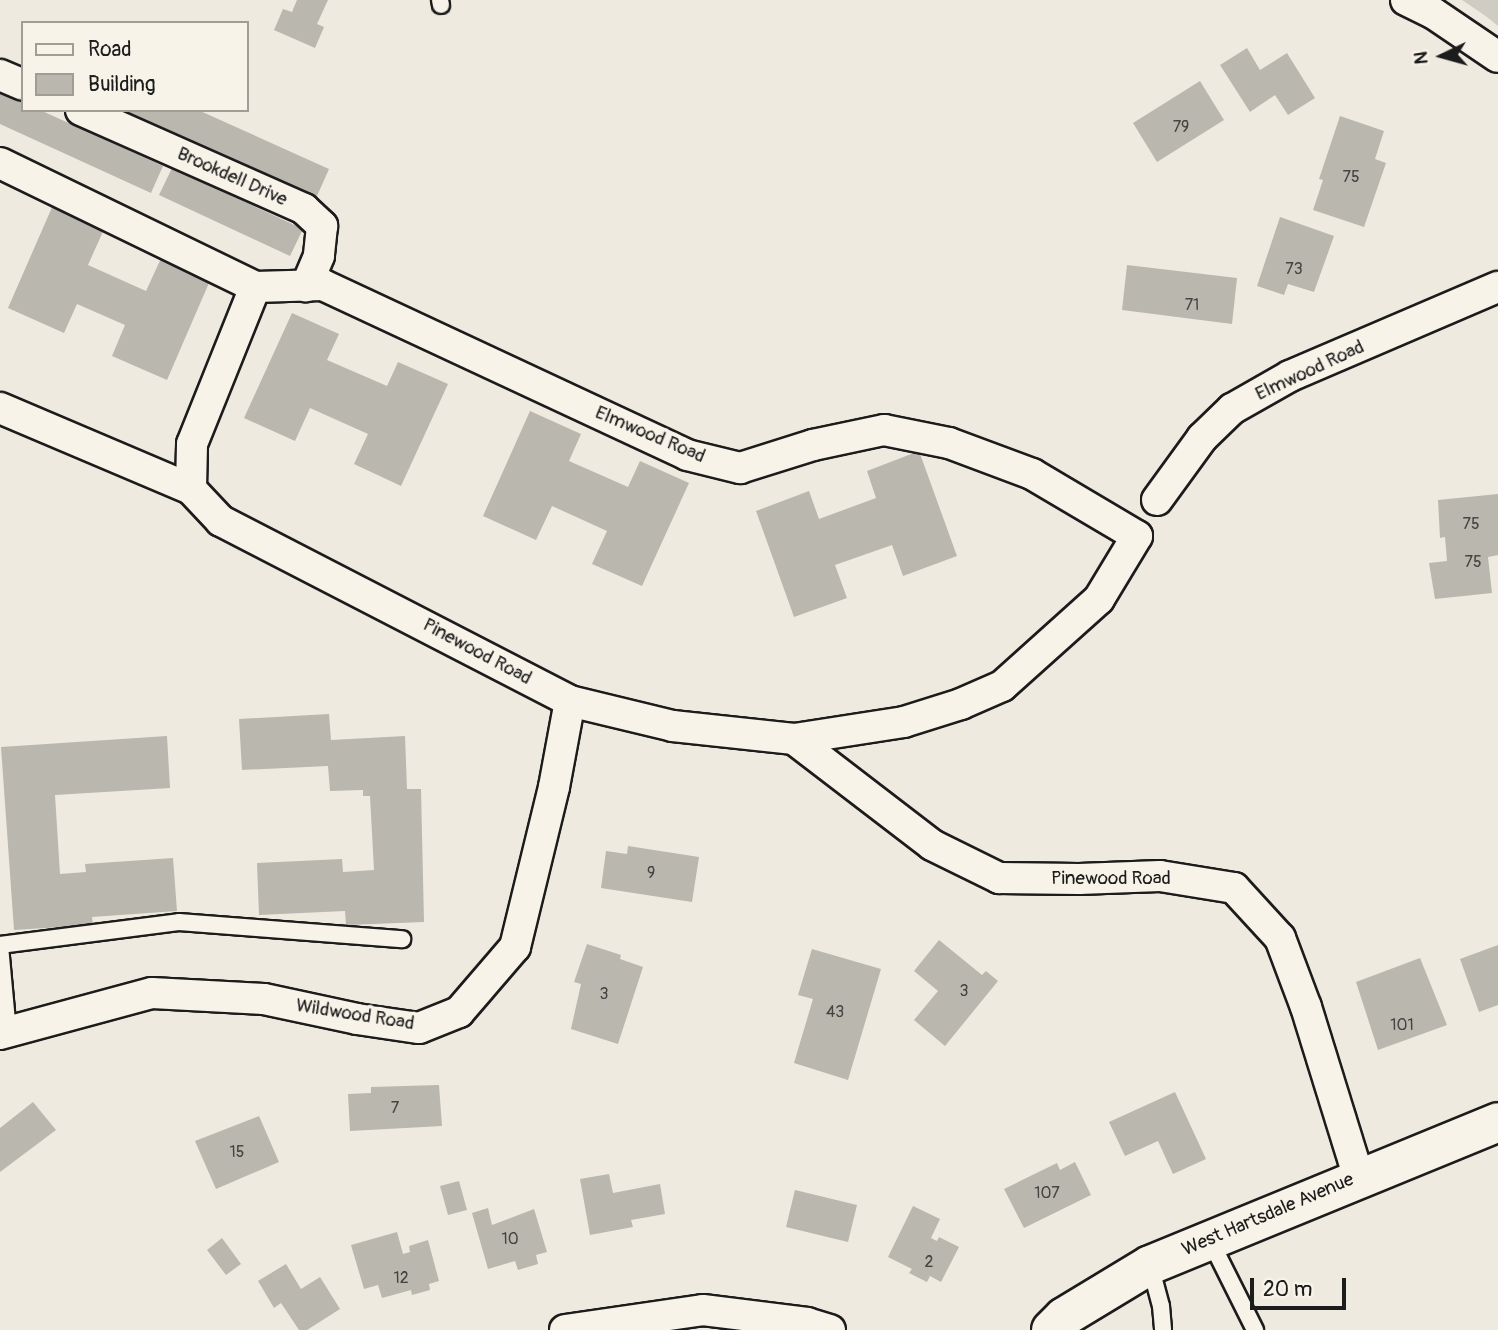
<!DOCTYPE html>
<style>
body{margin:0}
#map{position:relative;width:1498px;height:1330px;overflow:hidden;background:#eeeae0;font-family:Pangolin,sans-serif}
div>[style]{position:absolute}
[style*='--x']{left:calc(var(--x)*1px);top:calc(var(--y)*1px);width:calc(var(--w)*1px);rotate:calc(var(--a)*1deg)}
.green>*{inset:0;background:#cfccc3}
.building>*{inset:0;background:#bab7af}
.roads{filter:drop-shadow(2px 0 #1c1c1c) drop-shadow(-2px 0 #1c1c1c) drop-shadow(0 2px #1c1c1c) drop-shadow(0 -2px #1c1c1c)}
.lane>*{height:16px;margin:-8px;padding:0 8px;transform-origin:8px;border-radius:8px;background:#f7f3e8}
.street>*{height:30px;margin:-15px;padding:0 15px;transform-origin:15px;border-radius:15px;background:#f7f3e8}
.secondary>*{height:38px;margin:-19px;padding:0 19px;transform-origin:19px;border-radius:19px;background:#f7f3e8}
span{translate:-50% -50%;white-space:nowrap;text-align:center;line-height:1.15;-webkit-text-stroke:7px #f7f3e8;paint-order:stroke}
.number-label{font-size:16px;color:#444341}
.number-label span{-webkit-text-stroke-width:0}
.street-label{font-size:19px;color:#1c1c1c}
.legend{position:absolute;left:21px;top:21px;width:228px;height:91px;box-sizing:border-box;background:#f7f3e8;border:2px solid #9f9d96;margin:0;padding:9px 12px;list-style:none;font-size:21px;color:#1c1c1c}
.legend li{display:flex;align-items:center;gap:14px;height:35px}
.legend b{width:35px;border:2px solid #9f9d96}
.north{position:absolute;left:1407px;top:21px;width:70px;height:70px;-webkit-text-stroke:5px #f7f3e8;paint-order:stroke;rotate:265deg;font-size:19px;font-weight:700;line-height:28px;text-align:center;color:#1c1c1c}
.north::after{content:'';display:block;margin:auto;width:24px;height:32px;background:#1c1c1c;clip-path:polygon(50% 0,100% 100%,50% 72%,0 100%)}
.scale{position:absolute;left:1250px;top:1278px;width:96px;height:32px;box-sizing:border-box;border:4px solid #1c1c1c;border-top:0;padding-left:9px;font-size:21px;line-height:24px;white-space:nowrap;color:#1c1c1c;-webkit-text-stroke:5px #f7f3e8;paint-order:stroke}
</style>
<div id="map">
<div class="green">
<i style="clip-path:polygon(1462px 0,1498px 0,1498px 26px,1487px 17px)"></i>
</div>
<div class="building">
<i style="clip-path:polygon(297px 0,328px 0,317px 24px,324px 27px,315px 48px,274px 30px,283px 9px,292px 12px)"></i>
<i style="clip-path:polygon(1247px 48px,1260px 70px,1287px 53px,1315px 98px,1288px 115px,1275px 95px,1250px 112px,1220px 65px)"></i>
<i style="clip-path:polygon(1200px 81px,1224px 120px,1157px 162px,1133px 123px)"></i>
<i style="clip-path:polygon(0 92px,23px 102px,23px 110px,40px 110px,163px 166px,151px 193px,0 124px)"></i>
<i style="clip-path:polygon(124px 110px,198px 110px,329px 169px,317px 196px)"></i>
<i style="clip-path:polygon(1340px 116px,1384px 131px,1375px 159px,1386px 163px,1364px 227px,1313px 210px,1323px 180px,1319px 179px)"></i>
<i style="clip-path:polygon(172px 168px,303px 229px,290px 256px,159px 195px)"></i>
<i style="clip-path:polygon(53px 205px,105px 227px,88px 265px,146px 291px,163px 254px,212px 276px,167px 380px,112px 356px,125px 325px,77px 304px,64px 333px,8px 308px)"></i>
<i style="clip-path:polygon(1280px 217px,1334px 236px,1314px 292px,1288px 284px,1284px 295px,1257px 286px)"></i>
<i style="clip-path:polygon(1127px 265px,1237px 278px,1232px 324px,1122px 310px)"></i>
<i style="clip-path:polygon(292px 313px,339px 334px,327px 360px,387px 386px,398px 362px,448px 384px,401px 486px,354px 464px,368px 434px,310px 408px,295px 441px,244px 418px)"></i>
<i style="clip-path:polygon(530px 411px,581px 434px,569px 461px,628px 487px,640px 461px,689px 483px,642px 586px,592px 564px,607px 531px,552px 506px,536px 540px,483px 516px)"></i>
<i style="clip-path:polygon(919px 451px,957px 556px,903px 576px,892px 545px,835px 565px,847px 598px,794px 617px,756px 511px,809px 491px,819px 519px,876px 498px,867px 471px)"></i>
<i style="clip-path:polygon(1498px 494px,1498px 555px,1488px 557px,1492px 593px,1435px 599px,1429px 563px,1447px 561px,1445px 537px,1440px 538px,1438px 500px)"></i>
<i style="clip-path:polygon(329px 714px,331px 740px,405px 736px,407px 789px,421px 789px,424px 922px,346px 925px,345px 911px,259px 915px,257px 863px,342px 859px,343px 872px,374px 870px,370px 796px,363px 796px,363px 790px,330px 791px,328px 766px,242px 770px,239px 719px)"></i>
<i style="clip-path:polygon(167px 736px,170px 788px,55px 795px,60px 874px,86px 872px,85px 864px,173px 858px,177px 911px,92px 917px,93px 925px,14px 930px,1px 747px)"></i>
<i style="clip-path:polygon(628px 846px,699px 857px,692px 902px,601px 888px,606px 851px,627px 854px)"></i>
<i style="clip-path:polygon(939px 940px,982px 975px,986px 971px,998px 981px,945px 1046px,914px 1020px,938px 991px,914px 971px)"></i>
<i style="clip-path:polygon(587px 944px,621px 955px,620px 959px,643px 967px,618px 1044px,571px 1029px,581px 984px,574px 982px)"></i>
<i style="clip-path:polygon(1498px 945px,1498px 1005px,1479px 1012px,1460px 959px)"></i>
<i style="clip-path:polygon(812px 949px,881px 969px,848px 1080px,794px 1063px,813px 999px,798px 995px)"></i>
<i style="clip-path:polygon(1420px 958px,1447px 1025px,1378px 1050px,1356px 982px)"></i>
<i style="clip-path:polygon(439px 1085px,442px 1126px,350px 1131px,348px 1094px,371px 1093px,371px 1087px)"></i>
<i style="clip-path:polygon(1175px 1092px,1206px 1159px,1173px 1174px,1158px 1141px,1125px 1156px,1109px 1122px)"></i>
<i style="clip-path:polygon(33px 1102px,56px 1130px,0 1172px,0 1128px)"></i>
<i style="clip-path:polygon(259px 1116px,279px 1162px,216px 1189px,195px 1141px)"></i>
<i style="clip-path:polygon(1075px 1162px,1091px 1195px,1024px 1228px,1004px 1189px,1057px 1163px,1060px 1170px)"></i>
<i style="clip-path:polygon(609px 1174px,613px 1193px,660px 1184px,665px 1214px,631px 1220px,633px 1227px,590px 1235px,580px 1179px)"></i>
<i style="clip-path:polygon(459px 1181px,467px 1210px,448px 1215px,440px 1186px)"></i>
<i style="clip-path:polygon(795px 1190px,857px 1205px,848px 1242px,786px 1227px)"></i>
<i style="clip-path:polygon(913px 1206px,940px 1219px,931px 1238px,937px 1241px,939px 1237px,959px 1247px,941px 1282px,930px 1276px,927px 1282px,909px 1273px,912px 1269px,888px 1257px)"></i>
<i style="clip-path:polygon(488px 1208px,492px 1225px,534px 1209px,547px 1252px,536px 1255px,538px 1264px,518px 1270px,515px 1261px,488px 1269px,472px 1213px)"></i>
<i style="clip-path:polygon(397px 1232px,403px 1254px,410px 1252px,409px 1246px,428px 1240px,439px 1281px,429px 1284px,430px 1290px,412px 1295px,411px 1290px,382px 1298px,378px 1285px,364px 1289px,351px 1245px)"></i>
<i style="clip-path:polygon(222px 1238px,241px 1264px,226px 1275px,207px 1250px)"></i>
<i style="clip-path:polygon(286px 1264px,301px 1289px,320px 1277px,340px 1309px,307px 1330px,299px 1330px,281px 1303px,274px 1308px,258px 1281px)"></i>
</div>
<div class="roads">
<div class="lane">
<i style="--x:440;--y:0;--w:5;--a:79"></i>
<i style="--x:0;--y:945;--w:180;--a:-7.3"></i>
<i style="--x:179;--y:922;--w:224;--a:4.4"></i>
<i style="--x:0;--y:946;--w:86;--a:84.7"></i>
<i style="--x:1210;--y:1240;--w:101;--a:63.4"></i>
<i style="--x:1150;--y:1265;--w:42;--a:75"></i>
<i style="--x:1161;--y:1306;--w:24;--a:85"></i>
</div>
<div class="street">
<i style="--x:1406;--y:0;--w:30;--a:26"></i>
<i style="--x:1433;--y:13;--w:78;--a:34.1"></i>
<i style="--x:0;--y:75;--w:25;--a:23"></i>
<i style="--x:81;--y:110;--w:244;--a:23.9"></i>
<i style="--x:304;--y:209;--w:25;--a:43"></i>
<i style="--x:322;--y:226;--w:30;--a:96"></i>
<i style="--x:319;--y:256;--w:33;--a:113"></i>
<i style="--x:0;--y:163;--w:284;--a:25.9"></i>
<i style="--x:255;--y:287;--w:68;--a:-1.7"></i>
<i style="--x:323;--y:285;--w:402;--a:25"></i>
<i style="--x:687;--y:455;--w:55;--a:13.8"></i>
<i style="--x:740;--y:468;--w:77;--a:-17.5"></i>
<i style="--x:813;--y:445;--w:73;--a:-11.9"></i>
<i style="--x:884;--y:430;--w:66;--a:11.3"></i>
<i style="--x:949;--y:443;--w:89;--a:20.5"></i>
<i style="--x:1032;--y:474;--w:122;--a:30.6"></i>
<i style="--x:1137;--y:536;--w:74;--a:121.1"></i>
<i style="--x:1099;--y:599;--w:130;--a:138.1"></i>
<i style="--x:1002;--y:686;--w:45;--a:156.3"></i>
<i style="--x:961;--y:704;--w:60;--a:162.5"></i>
<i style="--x:904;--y:722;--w:111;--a:171.2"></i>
<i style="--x:794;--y:739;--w:122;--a:-173.9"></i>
<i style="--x:673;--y:726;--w:106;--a:-166.4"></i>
<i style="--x:570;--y:701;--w:393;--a:-152.7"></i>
<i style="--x:221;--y:521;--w:44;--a:-133.2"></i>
<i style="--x:191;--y:489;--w:45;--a:-88.7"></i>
<i style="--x:192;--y:444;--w:169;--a:-68.1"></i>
<i style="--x:0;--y:408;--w:207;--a:23"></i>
<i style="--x:1157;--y:500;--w:77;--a:-54"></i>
<i style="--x:1202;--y:438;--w:42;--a:-44"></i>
<i style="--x:1232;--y:409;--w:67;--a:-29.6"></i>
<i style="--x:1290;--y:376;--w:226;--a:-23.2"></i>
<i style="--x:794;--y:739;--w:174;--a:37.5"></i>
<i style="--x:932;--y:845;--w:75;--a:26.2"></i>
<i style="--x:999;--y:878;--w:80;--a:0.7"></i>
<i style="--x:1079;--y:879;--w:81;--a:-2.1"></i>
<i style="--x:1160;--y:876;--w:75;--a:9.2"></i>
<i style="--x:1234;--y:888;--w:68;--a:47.4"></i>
<i style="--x:1280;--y:938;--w:74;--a:69.4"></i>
<i style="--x:1306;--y:1007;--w:179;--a:72.8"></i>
<i style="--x:0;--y:1034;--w:157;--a:-15.1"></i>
<i style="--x:152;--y:993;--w:112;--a:3.1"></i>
<i style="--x:264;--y:999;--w:95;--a:12.1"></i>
<i style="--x:357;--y:1019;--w:63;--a:8.3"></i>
<i style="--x:419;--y:1028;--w:43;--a:-21.8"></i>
<i style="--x:459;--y:1012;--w:86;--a:-49.3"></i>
<i style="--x:515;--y:947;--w:165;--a:-76.3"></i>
<i style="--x:554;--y:787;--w:87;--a:-79.5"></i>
<i style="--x:565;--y:1330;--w:139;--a:-8.2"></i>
<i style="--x:703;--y:1310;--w:105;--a:7.1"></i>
<i style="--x:807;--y:1323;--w:24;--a:17"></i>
</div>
<div class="secondary">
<i style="--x:1051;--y:1330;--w:18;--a:-45"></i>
<i style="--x:1064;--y:1317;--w:100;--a:-31.2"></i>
<i style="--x:1150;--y:1265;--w:376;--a:-22.3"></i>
</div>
</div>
<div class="number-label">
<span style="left:1181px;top:127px">79</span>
<span style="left:1351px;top:177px">75</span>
<span style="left:1294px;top:269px">73</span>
<span style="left:1192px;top:305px">71</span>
<span style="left:1471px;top:524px">75</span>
<span style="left:1473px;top:562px">75</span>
<span style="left:651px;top:873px">9</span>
<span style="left:964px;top:991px">3</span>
<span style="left:604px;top:994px">3</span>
<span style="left:835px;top:1012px">43</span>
<span style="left:1402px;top:1025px">101</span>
<span style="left:395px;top:1108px">7</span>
<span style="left:237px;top:1152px">15</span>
<span style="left:1047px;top:1193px">107</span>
<span style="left:510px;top:1239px">10</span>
<span style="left:929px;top:1262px">2</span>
<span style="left:401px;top:1278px">12</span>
</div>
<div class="street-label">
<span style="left:232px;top:177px;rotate:24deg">Brookdell Drive</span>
<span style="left:1310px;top:371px;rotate:-25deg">Elmwood Road</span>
<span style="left:650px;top:435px;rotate:23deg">Elmwood Road</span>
<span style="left:477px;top:652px;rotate:28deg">Pinewood Road</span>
<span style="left:1111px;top:879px">Pinewood Road</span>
<span style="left:355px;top:1015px;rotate:9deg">Wildwood Road</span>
<span style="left:1268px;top:1215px;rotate:-23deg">West Hartsdale Avenue</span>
</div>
<ul class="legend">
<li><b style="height:9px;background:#f7f3e8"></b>Road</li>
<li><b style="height:19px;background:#bab7af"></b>Building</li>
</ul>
<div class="north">N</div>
<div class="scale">20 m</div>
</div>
